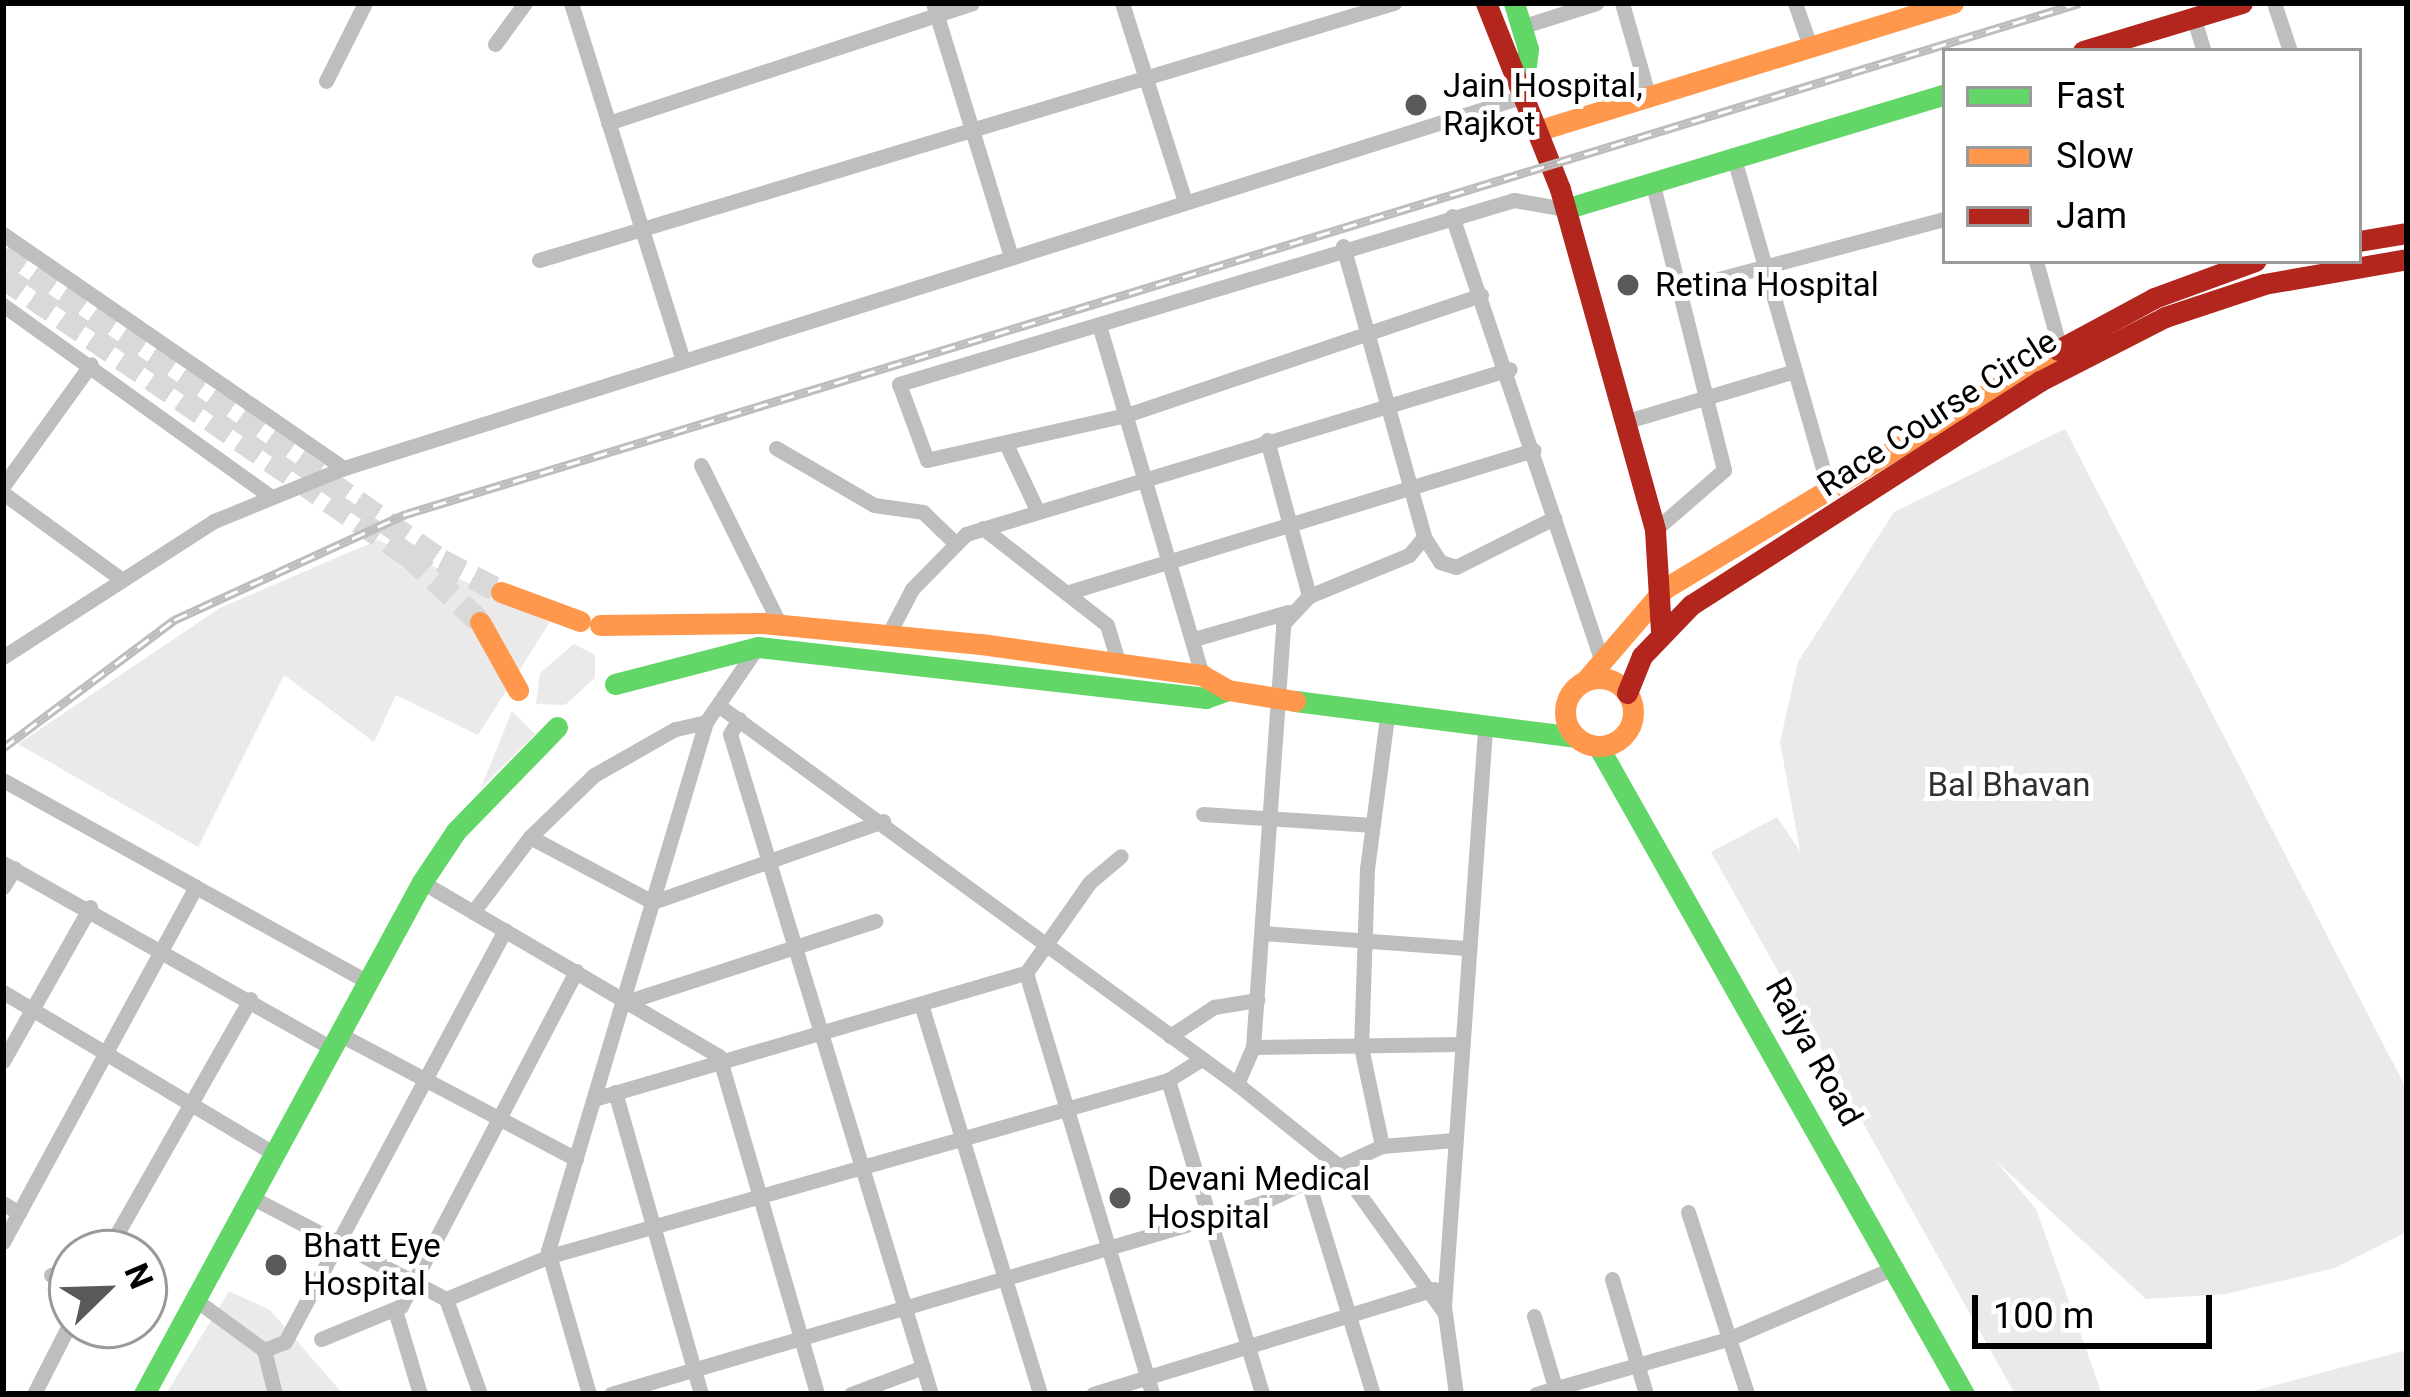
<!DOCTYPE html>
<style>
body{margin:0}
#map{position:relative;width:2410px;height:1397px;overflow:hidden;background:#fff;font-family:Roboto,sans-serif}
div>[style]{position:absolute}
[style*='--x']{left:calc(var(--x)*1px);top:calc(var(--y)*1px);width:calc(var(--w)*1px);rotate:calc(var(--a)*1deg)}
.green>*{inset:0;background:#eaeaea}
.primary-tunnel>*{height:24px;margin-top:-12px;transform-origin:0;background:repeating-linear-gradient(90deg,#d9d9d9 0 24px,transparent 0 36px)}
.street>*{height:15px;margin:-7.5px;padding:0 7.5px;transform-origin:7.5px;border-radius:7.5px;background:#bebebe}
.fast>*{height:21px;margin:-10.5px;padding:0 10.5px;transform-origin:10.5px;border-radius:10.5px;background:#63d668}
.slow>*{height:21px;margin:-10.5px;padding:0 10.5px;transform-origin:10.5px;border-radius:10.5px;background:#ff974d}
.slow>.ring{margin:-10.5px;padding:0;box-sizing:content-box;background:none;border:21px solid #ff974d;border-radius:50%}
.jam>*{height:21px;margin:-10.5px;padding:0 10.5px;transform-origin:10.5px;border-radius:10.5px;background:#b3261e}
.rail>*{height:9px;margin-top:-4.5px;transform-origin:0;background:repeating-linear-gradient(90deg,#fff 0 14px,#bdbdbd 0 28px);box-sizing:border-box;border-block:3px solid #bdbdbd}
.dots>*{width:33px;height:33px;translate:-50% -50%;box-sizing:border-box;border:6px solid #fff;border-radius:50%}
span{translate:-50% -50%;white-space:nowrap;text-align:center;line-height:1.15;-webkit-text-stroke:10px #fff;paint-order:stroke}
.poi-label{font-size:33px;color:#000}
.left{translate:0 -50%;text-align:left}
.street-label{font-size:33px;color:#000}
.park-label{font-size:33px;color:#303030}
.frame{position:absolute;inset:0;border:6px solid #000;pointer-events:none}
.legend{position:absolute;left:1942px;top:48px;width:420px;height:216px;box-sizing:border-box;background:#fff;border:3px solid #999;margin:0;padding:15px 21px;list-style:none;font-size:36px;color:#000}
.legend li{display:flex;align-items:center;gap:24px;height:60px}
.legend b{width:60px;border:3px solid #999}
.north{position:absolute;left:48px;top:1229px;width:120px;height:120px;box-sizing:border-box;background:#fff;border:3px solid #999;border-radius:50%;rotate:67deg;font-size:33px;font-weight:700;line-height:48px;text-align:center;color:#000}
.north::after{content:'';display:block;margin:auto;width:42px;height:54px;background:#595959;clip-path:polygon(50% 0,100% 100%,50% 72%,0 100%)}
.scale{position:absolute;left:1972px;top:1295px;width:240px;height:54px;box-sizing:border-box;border:6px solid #000;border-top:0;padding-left:15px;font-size:36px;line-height:42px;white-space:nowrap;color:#000;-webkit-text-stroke:9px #fff;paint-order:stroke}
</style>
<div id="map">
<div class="green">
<i style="clip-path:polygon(2065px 429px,2407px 1090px,2407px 1232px,2335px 1268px,2226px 1294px,2146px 1299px,1995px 1160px,2036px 1209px,2102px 1394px,2015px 1394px,1711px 852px,1777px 817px,1800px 851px,1780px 742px,1798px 662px,1894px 512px)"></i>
<i style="clip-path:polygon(378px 540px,550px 622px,478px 735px,396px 695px,374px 742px,284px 675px,198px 847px,18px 744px,220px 608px)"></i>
<i style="clip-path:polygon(574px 644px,595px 655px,595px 678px,565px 705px,536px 704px,540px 673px)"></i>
<i style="clip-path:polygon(512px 711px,535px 734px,481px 788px)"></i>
<i style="clip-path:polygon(229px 1291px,270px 1310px,343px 1394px,166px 1394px)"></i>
<i style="clip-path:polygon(2407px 1350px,2407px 1394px,2160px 1394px,2250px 1392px)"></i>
</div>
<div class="primary-tunnel">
<i style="--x:3;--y:254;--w:535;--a:35.03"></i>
<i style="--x:441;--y:561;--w:68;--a:27.3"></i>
<i style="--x:3;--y:277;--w:491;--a:34.5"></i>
<i style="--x:408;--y:555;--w:98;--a:42.9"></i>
</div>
<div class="street">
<i style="--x:571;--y:3;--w:371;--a:72.6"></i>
<i style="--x:933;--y:3;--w:266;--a:72.9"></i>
<i style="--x:1122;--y:3;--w:209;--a:72.4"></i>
<i style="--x:1622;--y:3;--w:99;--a:74.1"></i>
<i style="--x:1795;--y:3;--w:49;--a:70.8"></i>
<i style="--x:2274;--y:3;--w:51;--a:71.6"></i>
<i style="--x:2193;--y:16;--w:37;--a:73"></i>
<i style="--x:1521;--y:27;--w:79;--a:-17.7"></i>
<i style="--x:495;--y:44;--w:51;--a:-53.8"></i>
<i style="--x:326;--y:81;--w:87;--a:-63.4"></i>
<i style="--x:608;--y:123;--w:383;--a:-18.2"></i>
<i style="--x:1733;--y:155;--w:348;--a:74"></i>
<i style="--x:1652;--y:181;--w:298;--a:76"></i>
<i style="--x:1724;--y:470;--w:91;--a:139"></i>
<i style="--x:1452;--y:216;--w:463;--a:71.4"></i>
<i style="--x:3;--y:234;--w:414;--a:34.5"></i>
<i style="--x:1343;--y:246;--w:302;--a:74.4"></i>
<i style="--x:1424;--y:537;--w:30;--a:57"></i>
<i style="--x:1440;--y:562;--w:17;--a:17"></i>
<i style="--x:1456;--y:567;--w:110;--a:-26.6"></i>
<i style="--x:539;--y:260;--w:893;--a:-16.73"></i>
<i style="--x:2036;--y:261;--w:98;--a:74.7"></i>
<i style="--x:1681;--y:289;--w:273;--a:-14.9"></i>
<i style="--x:1481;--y:295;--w:375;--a:161.3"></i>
<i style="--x:1126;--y:415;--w:204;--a:167.3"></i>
<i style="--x:927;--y:460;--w:81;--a:-110.2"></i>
<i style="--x:899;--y:384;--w:642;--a:-16.66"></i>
<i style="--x:1514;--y:200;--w:52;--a:10"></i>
<i style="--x:3;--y:305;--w:328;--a:35.6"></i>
<i style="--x:1099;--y:325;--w:365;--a:73.6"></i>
<i style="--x:1624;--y:422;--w:178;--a:-16.6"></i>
<i style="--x:1267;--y:440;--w:162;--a:74.9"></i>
<i style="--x:1007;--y:446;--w:68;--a:64.9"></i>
<i style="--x:776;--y:448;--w:113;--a:30.2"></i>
<i style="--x:874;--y:505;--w:49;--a:8.1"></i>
<i style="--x:923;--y:512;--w:43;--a:44.1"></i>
<i style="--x:701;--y:465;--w:178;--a:63.7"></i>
<i style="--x:3;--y:486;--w:150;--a:-54.2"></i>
<i style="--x:3;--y:493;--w:146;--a:36.1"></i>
<i style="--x:983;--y:528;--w:157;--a:38"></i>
<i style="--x:1107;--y:625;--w:38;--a:73"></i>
<i style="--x:1066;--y:593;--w:489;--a:-17"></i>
<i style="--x:888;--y:635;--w:52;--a:-62.4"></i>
<i style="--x:912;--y:589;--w:77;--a:-45.5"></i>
<i style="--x:966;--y:534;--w:568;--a:-16.87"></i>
<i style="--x:1194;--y:639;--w:98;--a:-16"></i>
<i style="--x:3;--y:657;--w:251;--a:-32.8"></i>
<i style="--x:214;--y:521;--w:140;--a:-22.2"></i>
<i style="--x:344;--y:468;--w:1241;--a:-17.49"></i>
<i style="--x:718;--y:705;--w:643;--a:36.14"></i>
<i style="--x:1387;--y:717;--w:153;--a:97.5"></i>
<i style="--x:1367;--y:869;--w:178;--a:91.9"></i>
<i style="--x:1361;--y:1047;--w:101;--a:78"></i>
<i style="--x:1382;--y:1146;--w:47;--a:155.1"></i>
<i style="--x:1339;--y:1166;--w:131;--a:-141.2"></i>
<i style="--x:1237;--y:1084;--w:40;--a:-66.6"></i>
<i style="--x:1253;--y:1047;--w:424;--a:-85.9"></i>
<i style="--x:1283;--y:624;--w:38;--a:-47"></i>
<i style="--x:1309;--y:596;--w:108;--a:-22.3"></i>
<i style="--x:1409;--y:555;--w:23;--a:-50"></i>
<i style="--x:739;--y:719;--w:17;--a:121"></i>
<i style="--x:730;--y:734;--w:690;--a:73.06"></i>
<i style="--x:706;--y:722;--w:32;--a:167"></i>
<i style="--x:675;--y:729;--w:93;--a:150.4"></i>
<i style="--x:594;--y:775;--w:89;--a:135.9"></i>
<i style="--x:530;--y:837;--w:139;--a:27.9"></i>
<i style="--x:653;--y:902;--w:244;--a:-19.4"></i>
<i style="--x:3;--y:780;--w:221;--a:29"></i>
<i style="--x:1203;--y:814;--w:170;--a:3.7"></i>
<i style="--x:3;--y:863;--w:377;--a:29.4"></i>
<i style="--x:422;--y:882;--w:344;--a:30.4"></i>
<i style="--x:719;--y:1056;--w:352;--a:73.8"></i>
<i style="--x:3;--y:887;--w:22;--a:-58"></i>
<i style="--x:473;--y:912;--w:94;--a:-52.8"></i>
<i style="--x:1263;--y:933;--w:207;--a:4.2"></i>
<i style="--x:1026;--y:973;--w:439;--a:73.3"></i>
<i style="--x:3;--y:992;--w:314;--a:30.8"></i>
<i style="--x:632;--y:1000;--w:256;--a:-18"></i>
<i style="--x:921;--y:1004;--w:408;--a:73"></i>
<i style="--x:339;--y:1034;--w:268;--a:27.8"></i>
<i style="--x:1170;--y:1036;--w:53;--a:-33.4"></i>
<i style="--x:1214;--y:1007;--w:44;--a:-9.2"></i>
<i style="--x:1253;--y:1047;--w:208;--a:-0.8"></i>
<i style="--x:3;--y:1061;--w:177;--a:-60.5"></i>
<i style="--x:1168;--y:1080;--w:328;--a:73.3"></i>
<i style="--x:615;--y:1092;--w:314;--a:74.1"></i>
<i style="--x:594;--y:1099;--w:450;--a:-16.3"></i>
<i style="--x:1026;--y:973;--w:111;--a:-54.9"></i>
<i style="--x:1090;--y:882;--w:40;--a:-40"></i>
<i style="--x:1382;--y:1146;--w:72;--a:-4.8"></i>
<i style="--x:1309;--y:1185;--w:219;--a:73"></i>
<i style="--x:249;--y:1196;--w:222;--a:27.6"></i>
<i style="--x:446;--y:1299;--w:101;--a:70.3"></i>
<i style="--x:3;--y:1203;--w:19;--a:32"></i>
<i style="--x:1688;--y:1212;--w:191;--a:72"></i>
<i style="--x:3;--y:1242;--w:404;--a:-61.5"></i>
<i style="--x:196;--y:887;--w:196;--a:28.9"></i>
<i style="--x:106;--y:1253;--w:292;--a:-60.4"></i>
<i style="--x:51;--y:1275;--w:22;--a:-16"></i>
<i style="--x:1612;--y:1279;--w:120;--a:73.5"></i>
<i style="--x:193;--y:1298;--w:88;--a:36.2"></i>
<i style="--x:264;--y:1350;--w:22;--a:-21"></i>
<i style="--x:285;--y:1342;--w:467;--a:-61.9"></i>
<i style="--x:446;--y:1299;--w:113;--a:-22.5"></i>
<i style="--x:550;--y:1256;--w:643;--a:-15.9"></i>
<i style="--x:1168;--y:1080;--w:39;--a:-32"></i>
<i style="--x:395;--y:1310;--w:88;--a:73.4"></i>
<i style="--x:1534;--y:1316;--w:81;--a:73.6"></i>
<i style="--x:321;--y:1339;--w:87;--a:-22.4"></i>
<i style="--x:401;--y:1306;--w:378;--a:-62.4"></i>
<i style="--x:264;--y:1350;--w:45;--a:76"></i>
<i style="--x:34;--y:1394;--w:84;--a:-63.1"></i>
<i style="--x:589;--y:1394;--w:149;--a:-106"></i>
<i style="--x:548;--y:1251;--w:552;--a:-73.37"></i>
<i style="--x:706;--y:722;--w:88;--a:-55.6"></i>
<i style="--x:611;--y:1394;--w:677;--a:-16.38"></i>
<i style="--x:1261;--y:1203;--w:86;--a:-25.4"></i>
<i style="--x:1339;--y:1166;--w:180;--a:54.3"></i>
<i style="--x:851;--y:1394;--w:77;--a:-20.6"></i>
<i style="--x:1093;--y:1394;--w:357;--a:-17.1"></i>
<i style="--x:1456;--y:1394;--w:89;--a:-97.8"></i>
<i style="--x:1444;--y:1306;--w:577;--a:-85.93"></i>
<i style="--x:1536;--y:1394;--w:200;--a:-16"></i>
<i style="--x:1728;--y:1339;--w:183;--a:-23.2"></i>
</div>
<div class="fast">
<i style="--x:1514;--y:3;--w:48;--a:73.1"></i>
<i style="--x:1528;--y:49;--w:31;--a:97"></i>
<i style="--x:1565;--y:209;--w:397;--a:-16.8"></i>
<i style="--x:615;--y:684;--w:148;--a:-14.5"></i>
<i style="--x:758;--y:647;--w:451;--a:6.5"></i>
<i style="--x:1206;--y:698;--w:23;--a:-20"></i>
<i style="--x:1295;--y:701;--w:282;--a:7.3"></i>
<i style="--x:1598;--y:746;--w:744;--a:60.54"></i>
<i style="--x:144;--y:1394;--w:583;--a:-61.5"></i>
<i style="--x:422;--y:882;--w:61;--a:-56.3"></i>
<i style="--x:456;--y:831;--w:145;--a:-45.8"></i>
</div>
<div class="slow">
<i style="--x:1540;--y:130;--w:432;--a:-17.1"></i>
<i style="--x:501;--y:592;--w:84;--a:20.2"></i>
<i style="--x:480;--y:622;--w:78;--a:60.8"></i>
<i style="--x:600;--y:625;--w:162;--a:-0.7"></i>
<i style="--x:762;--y:623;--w:220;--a:5.5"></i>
<i style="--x:981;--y:644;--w:223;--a:8"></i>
<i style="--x:1202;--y:675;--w:30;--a:30"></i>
<i style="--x:1228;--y:690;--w:68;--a:9.3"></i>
<i class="ring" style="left:1565px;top:678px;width:47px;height:47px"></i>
<i style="--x:1585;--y:681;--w:121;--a:-49.3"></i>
<i style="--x:1664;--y:589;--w:461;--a:-31.2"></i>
</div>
<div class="jam">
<i style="--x:1486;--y:3;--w:200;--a:68.3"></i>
<i style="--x:1560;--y:189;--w:354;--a:74.4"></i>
<i style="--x:1655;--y:530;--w:102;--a:86.6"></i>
<i style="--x:2083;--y:51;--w:166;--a:-16.8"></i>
<i style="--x:2359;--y:241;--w:49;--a:-9.5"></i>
<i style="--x:2058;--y:350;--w:109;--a:-28.4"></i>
<i style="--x:2154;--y:298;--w:108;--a:-20.1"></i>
<i style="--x:1627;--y:693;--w:40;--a:-68"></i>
<i style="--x:1642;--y:656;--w:71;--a:-46.1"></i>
<i style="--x:1691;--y:605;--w:415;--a:-32.7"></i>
<i style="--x:2040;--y:381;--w:140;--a:-27.1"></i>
<i style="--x:2165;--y:317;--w:104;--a:-18.4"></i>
<i style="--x:2264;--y:284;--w:145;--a:-9.9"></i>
</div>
<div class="rail">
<i style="--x:3;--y:748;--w:214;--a:-36.8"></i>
<i style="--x:174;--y:620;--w:255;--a:-24.6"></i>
<i style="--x:406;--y:514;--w:1750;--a:-16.98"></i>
</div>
<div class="dots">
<i style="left:1416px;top:105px;background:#595959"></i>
<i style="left:1628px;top:285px;background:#595959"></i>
<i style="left:1120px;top:1198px;background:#595959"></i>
<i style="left:276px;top:1265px;background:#595959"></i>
</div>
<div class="poi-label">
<span class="left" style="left:1443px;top:105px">Jain Hospital,<br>Rajkot</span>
<span class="left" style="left:1655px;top:285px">Retina Hospital</span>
<span class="left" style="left:1147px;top:1198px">Devani Medical<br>Hospital</span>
<span class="left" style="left:303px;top:1265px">Bhatt Eye<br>Hospital</span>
</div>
<div class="street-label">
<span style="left:1937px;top:413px;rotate:-33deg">Race Course Circle</span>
<span style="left:1814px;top:1052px;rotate:61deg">Raiya Road</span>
</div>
<div class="park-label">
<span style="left:2009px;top:785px">Bal Bhavan</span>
</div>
<div class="frame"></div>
<ul class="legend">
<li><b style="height:15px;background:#63d668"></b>Fast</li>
<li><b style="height:15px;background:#ff974d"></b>Slow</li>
<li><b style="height:15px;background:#b3261e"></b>Jam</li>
</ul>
<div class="north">N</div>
<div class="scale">100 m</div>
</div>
